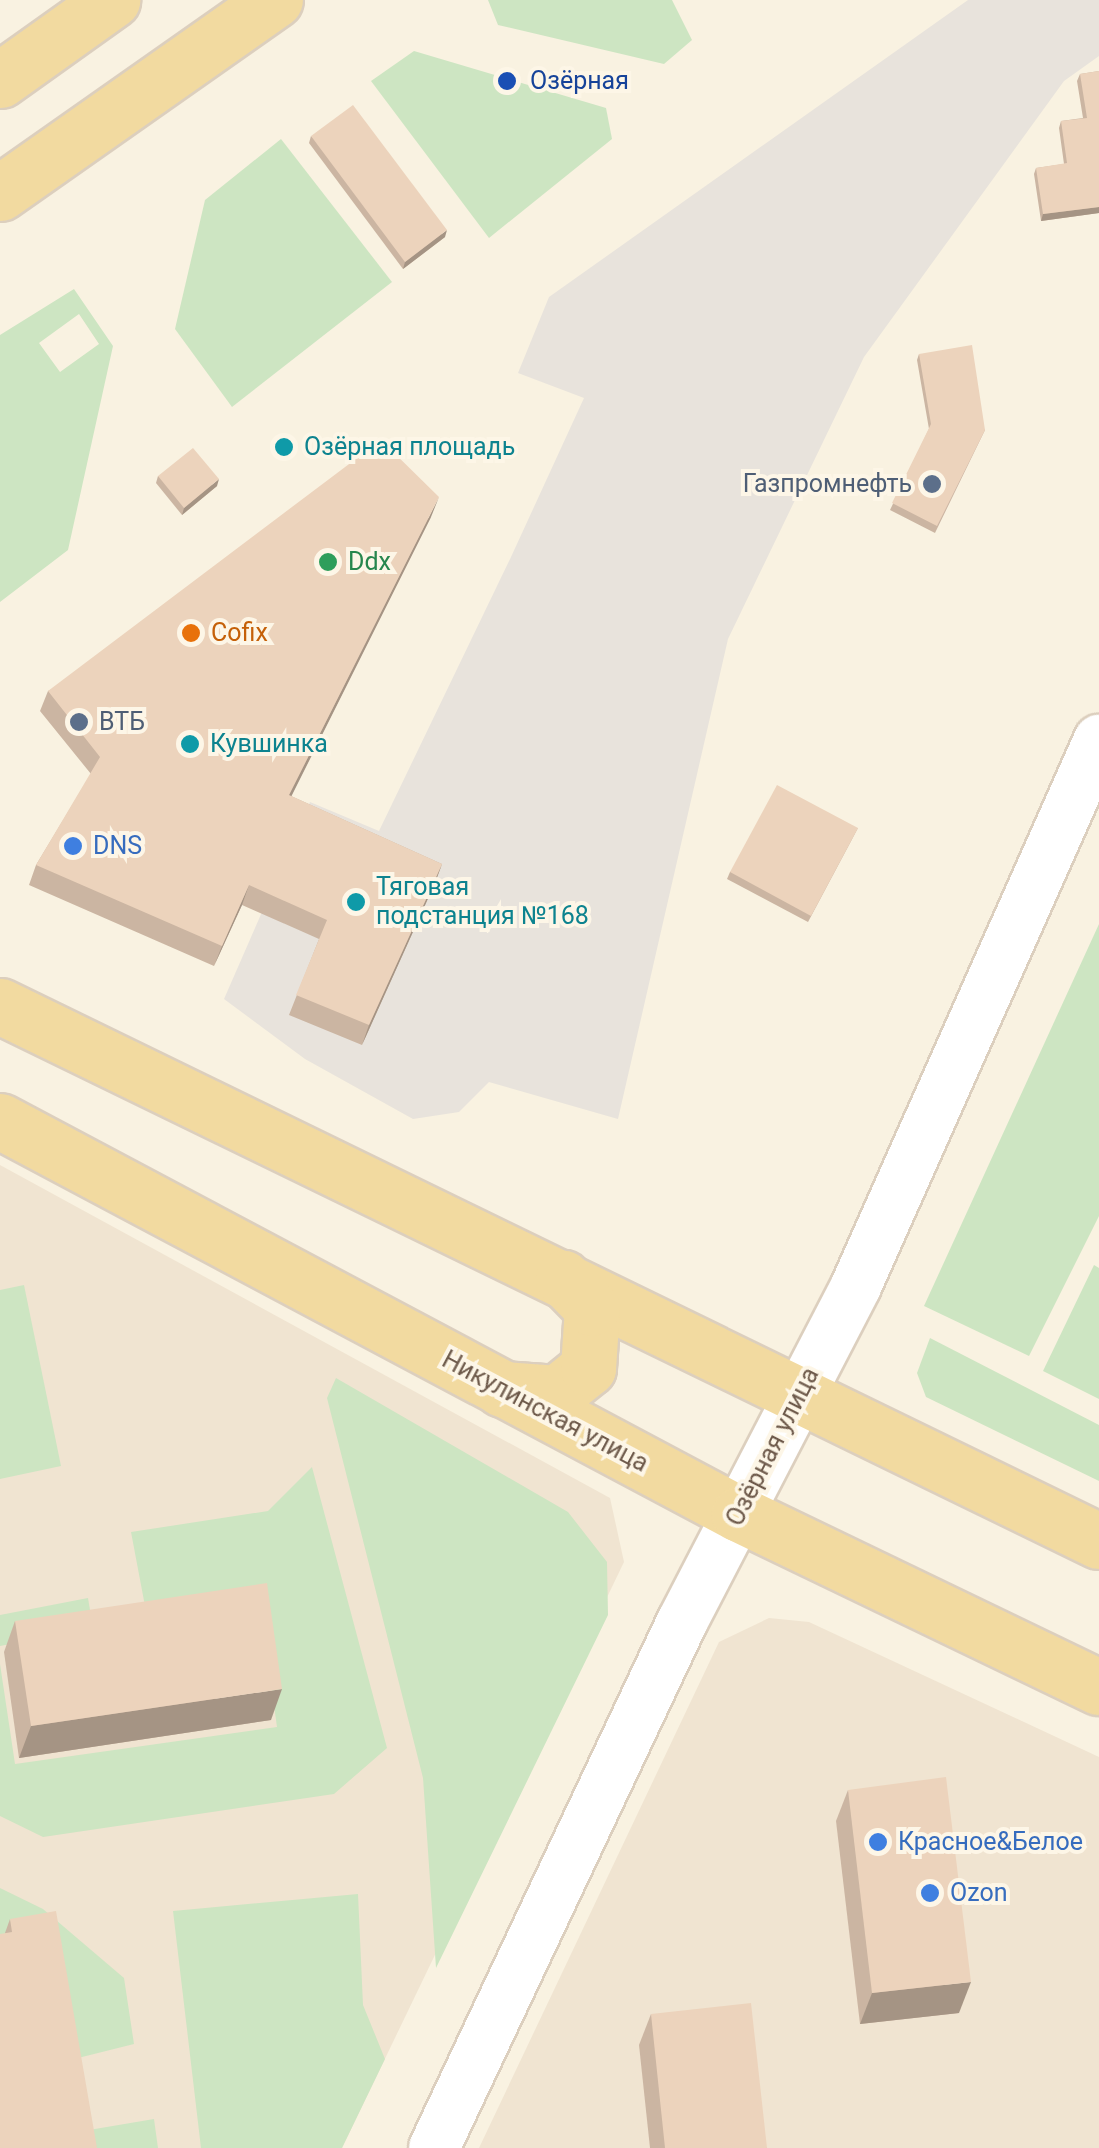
<!DOCTYPE html>
<meta charset="utf-8">
<style>
body{margin:0}
#map{position:relative;width:1099px;height:2148px;overflow:hidden;background:#f9f2e1;font-family:Roboto,sans-serif}
div>[style]{position:absolute}
[style*='--x']{left:calc(var(--x)*1px);top:calc(var(--y)*1px);width:calc(var(--w)*1px);rotate:calc(var(--a)*1deg)}
.residential>*{inset:0;background:#f0e4d1}
.industrial>*{inset:0;background:#e8e3dc}
.green>*{inset:0;background:#cde5c2}
.roads{filter:drop-shadow(2px 0 #dccfbe) drop-shadow(-2px 0 #dccfbe) drop-shadow(0 2px #dccfbe) drop-shadow(0 -2px #dccfbe)}
.minor>*{height:50px;margin:-25px;padding:0 25px;transform-origin:25px;border-radius:25px;background:#fff}
.major>*{height:55px;margin:-27.5px;padding:0 27.5px;transform-origin:27.5px;border-radius:27.5px;background:#f2daa0}
.wall>*{inset:0;background:#cbb5a2}
.shaded-wall>*{inset:0;background:#a59484}
.building>*{inset:0;background:#ecd3bc}
.dots>*{width:28px;height:28px;translate:-50% -50%;box-sizing:border-box;border:5px solid #fdf6e7;border-radius:50%}
span{translate:-50% -50%;white-space:nowrap;text-align:center;line-height:1.15;-webkit-text-stroke:8px #fdf6e7;paint-order:stroke}
.transit-label{font-size:25px;color:#164399}
.left{translate:0 -50%;text-align:left}
.culture-label{font-size:25px;color:#0d838f}
.service-label{font-size:25px;color:#4e5e75}
.right{translate:-100% -50%;text-align:right}
.leisure-label{font-size:25px;color:#27864d}
.food-label{font-size:25px;color:#c56008}
.shop-label{font-size:25px;color:#366cbe}
.street-label{font-size:25px;color:#6e5a4b}
</style>
<div id="map">
<div class="residential">
<i style="clip-path:polygon(0 1165px,610px 1498px,624px 1562px,342px 2148px,0 2148px)"></i>
<i style="clip-path:polygon(769px 1618px,809px 1622px,1099px 1757px,1099px 2148px,479px 2148px,719px 1642px)"></i>
</div>
<div class="industrial">
<i style="clip-path:polygon(968px 0,1099px 0,1099px 56px,1064px 81px,864px 357px,728px 639px,618px 1119px,489px 1082px,459px 1112px,413px 1119px,305px 1059px,224px 999px,310px 802px,379px 831px,511px 557px,584px 398px,518px 373px,549px 297px)"></i>
</div>
<div class="green">
<i style="clip-path:polygon(488px 0,672px 0,692px 40px,664px 64px,498px 25px)"></i>
<i style="clip-path:polygon(414px 51px,606px 108px,612px 139px,489px 238px,371px 81px)"></i>
<i style="clip-path:polygon(281px 139px,392px 282px,232px 407px,175px 329px,205px 200px)"></i>
<i style="clip-path:polygon(evenodd,74px 289px,113px 346px,68px 550px,0 602px,0 335px,74px 289px,79px 314px,99px 344px,60px 372px,39px 343px,79px 314px)"></i>
<i style="clip-path:polygon(1099px 924px,1099px 1216px,1029px 1356px,924px 1306px)"></i>
<i style="clip-path:polygon(1094px 1265px,1099px 1268px,1099px 1399px,1043px 1371px)"></i>
<i style="clip-path:polygon(24px 1285px,61px 1466px,0 1479px,0 1290px)"></i>
<i style="clip-path:polygon(930px 1338px,1099px 1425px,1099px 1481px,926px 1397px,917px 1373px)"></i>
<i style="clip-path:polygon(336px 1378px,568px 1512px,607px 1562px,608px 1615px,436px 1968px,423px 1778px,327px 1398px)"></i>
<i style="clip-path:polygon(312px 1467px,387px 1748px,334px 1794px,43px 1837px,0 1816px,0 1664px,15px 1764px,277px 1727px,260px 1606px,148px 1622px,131px 1532px,268px 1511px)"></i>
<i style="clip-path:polygon(88px 1598px,93px 1628px,0 1646px,0 1615px)"></i>
<i style="clip-path:polygon(0 1888px,43px 1909px,124px 1978px,134px 2044px,78px 2058px,0 1941px)"></i>
<i style="clip-path:polygon(358px 1894px,363px 2005px,385px 2059px,342px 2148px,201px 2148px,173px 1911px)"></i>
<i style="clip-path:polygon(154px 2119px,158px 2148px,92px 2148px,89px 2130px)"></i>
</div>
<div class="roads">
<div class="minor">
<i style="--x:434;--y:2148;--w:582;--a:-64.76"></i>
<i style="--x:682;--y:1622;--w:378;--a:-62.6"></i>
<i style="--x:856;--y:1286;--w:598;--a:-66.01"></i>
</div>
<div class="major">
<i style="--x:0;--y:80;--w:138;--a:-35.5"></i>
<i style="--x:0;--y:193;--w:336;--a:-35.1"></i>
<i style="--x:0;--y:1006;--w:1222;--a:25.96"></i>
<i style="--x:0;--y:1121;--w:837;--a:28"></i>
<i style="--x:739;--y:1514;--w:399;--a:25.7"></i>
<i style="--x:502;--y:1389;--w:55;--a:4.2"></i>
<i style="--x:557;--y:1393;--w:40;--a:-39"></i>
<i style="--x:588;--y:1368;--w:60;--a:-86.2"></i>
<i style="--x:592;--y:1308;--w:42;--a:-134"></i>
</div>
</div>
<div class="wall">
<i style="clip-path:polygon(1099px 71px,1099px 213px,1041px 221px,1034px 174px,1036px 168px,1064px 164px,1059px 128px,1061px 121px,1083px 118px,1077px 81px,1080px 74px)"></i>
<i style="clip-path:polygon(311px 136px,445px 237px,403px 269px,309px 143px)"></i>
<i style="clip-path:polygon(919px 354px,985px 430px,935px 533px,890px 510px,929px 429px,917px 360px)"></i>
<i style="clip-path:polygon(158px 476px,217px 486px,182px 515px,156px 483px)"></i>
<i style="clip-path:polygon(431px 517px,291px 796px,442px 864px,435px 883px,362px 1045px,289px 1015px,319px 939px,242px 905px,214px 966px,29px 885px,36px 865px,91px 774px,40px 711px,48px 691px)"></i>
<i style="clip-path:polygon(858px 828px,808px 922px,727px 879px,730px 872px)"></i>
<i style="clip-path:polygon(15px 1621px,271px 1720px,19px 1758px,4px 1652px)"></i>
<i style="clip-path:polygon(848px 1790px,959px 2013px,860px 2024px,836px 1821px)"></i>
<i style="clip-path:polygon(10px 1919px,97px 2148px,5px 1933px)"></i>
<i style="clip-path:polygon(651px 2014px,767px 2148px,650px 2148px,639px 2045px)"></i>
</div>
<div class="shaded-wall">
<i style="clip-path:polygon(1099px 207px,1099px 213px,1041px 221px,1043px 214px)"></i>
<i style="clip-path:polygon(447px 230px,445px 237px,403px 269px,405px 262px)"></i>
<i style="clip-path:polygon(219px 479px,217px 486px,182px 515px,184px 508px)"></i>
<i style="clip-path:polygon(439px 497px,431px 517px,282px 815px,289px 795px)"></i>
<i style="clip-path:polygon(442px 864px,435px 883px,362px 1045px,369px 1025px)"></i>
<i style="clip-path:polygon(249px 885px,242px 905px,214px 966px,222px 946px)"></i>
<i style="clip-path:polygon(282px 1689px,271px 1720px,19px 1758px,31px 1726px)"></i>
<i style="clip-path:polygon(971px 1982px,959px 2013px,860px 2024px,872px 1993px)"></i>
</div>
<div class="building">
<i style="clip-path:polygon(1099px 71px,1099px 207px,1043px 214px,1036px 168px,1067px 163px,1061px 121px,1087px 118px,1080px 74px)"></i>
<i style="clip-path:polygon(353px 105px,447px 230px,405px 262px,311px 136px)"></i>
<i style="clip-path:polygon(972px 345px,985px 430px,937px 526px,892px 503px,931px 424px,919px 354px)"></i>
<i style="clip-path:polygon(381px 440px,439px 497px,289px 795px,442px 864px,369px 1025px,296px 995px,327px 920px,249px 885px,222px 946px,36px 865px,100px 757px,48px 691px)"></i>
<i style="clip-path:polygon(193px 448px,219px 479px,184px 508px,158px 476px)"></i>
<i style="clip-path:polygon(777px 785px,858px 828px,811px 916px,730px 872px)"></i>
<i style="clip-path:polygon(267px 1583px,282px 1689px,31px 1726px,15px 1621px)"></i>
<i style="clip-path:polygon(946px 1777px,971px 1982px,872px 1993px,848px 1790px)"></i>
<i style="clip-path:polygon(56px 1911px,97px 2148px,0 2148px,0 1934px,12px 1932px,10px 1919px)"></i>
<i style="clip-path:polygon(751px 2003px,767px 2148px,665px 2148px,651px 2014px)"></i>
</div>
<div class="dots">
<i style="left:507px;top:81px;background:#1a4fb4"></i>
<i style="left:284px;top:447px;background:#0f9aa8"></i>
<i style="left:932px;top:484px;background:#5c6f8a"></i>
<i style="left:328px;top:562px;background:#2e9e5b"></i>
<i style="left:191px;top:633px;background:#e8710a"></i>
<i style="left:79px;top:722px;background:#5c6f8a"></i>
<i style="left:190px;top:744px;background:#0f9aa8"></i>
<i style="left:73px;top:846px;background:#3f7fe0"></i>
<i style="left:356px;top:902px;background:#0f9aa8"></i>
<i style="left:878px;top:1842px;background:#3f7fe0"></i>
<i style="left:930px;top:1893px;background:#3f7fe0"></i>
</div>
<div class="transit-label">
<span class="left" style="left:530px;top:81px">Озёрная</span>
</div>
<div class="culture-label">
<span class="left" style="left:304px;top:447px">Озёрная площадь</span>
<span class="left" style="left:210px;top:744px">Кувшинка</span>
<span class="left" style="left:376px;top:902px">Тяговая<br>подстанция №168</span>
</div>
<div class="service-label">
<span class="right" style="left:912px;top:484px">Газпромнефть</span>
<span class="left" style="left:99px;top:722px">ВТБ</span>
</div>
<div class="leisure-label">
<span class="left" style="left:348px;top:562px">Ddx</span>
</div>
<div class="food-label">
<span class="left" style="left:211px;top:633px">Cofix</span>
</div>
<div class="shop-label">
<span class="left" style="left:93px;top:846px">DNS</span>
<span class="left" style="left:898px;top:1842px">Красное&amp;Белое</span>
<span class="left" style="left:950px;top:1893px">Ozon</span>
</div>
<div class="street-label">
<span style="left:545px;top:1412px;rotate:28deg">Никулинская улица</span>
<span style="left:773px;top:1447px;rotate:-63deg">Озёрная улица</span>
</div>
</div>
